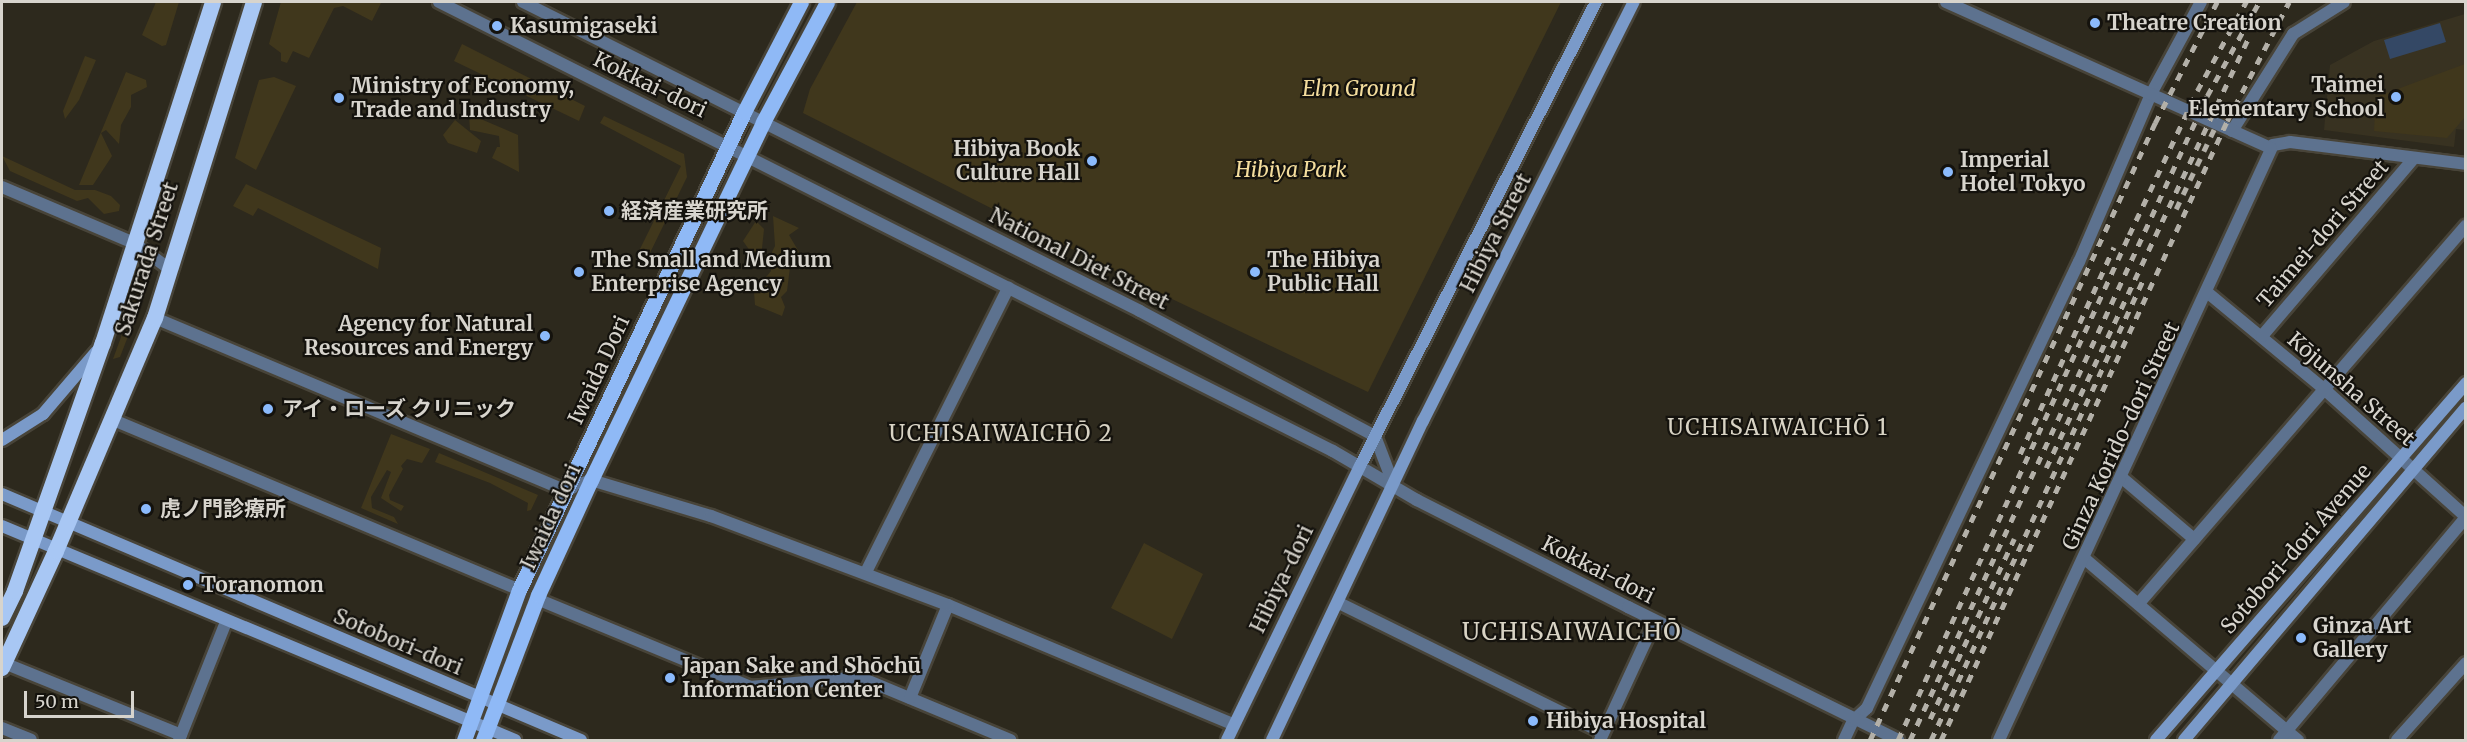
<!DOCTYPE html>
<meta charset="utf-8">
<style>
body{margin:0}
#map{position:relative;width:2467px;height:742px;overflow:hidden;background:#2d291d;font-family:Merriweather,"Noto Sans JP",serif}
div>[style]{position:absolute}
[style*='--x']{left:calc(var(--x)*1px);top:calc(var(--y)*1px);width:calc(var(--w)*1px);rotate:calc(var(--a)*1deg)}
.built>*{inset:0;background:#383221}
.green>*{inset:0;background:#40371c}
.water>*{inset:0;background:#344865}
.roads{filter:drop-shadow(2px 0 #484439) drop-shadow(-2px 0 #484439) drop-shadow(0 2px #484439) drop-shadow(0 -2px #484439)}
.minor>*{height:12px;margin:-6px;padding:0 6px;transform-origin:6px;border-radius:6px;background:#5d728f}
.tertiary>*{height:12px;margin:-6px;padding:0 6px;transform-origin:6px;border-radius:6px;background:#5d728f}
.secondary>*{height:12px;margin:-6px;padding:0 6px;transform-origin:6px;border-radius:6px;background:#7a9ac9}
.primary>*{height:15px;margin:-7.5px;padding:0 7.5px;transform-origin:7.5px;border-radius:7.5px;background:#8fb9f6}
.trunk>*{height:16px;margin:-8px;padding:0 8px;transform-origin:8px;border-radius:8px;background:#a8c7f4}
.rail>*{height:4.5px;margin-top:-2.25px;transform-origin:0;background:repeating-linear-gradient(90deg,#b3b0a8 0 8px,transparent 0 16px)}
.dots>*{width:16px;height:16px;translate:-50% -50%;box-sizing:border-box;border:3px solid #14120d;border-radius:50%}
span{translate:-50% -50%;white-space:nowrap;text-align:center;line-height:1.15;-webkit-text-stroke:4.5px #14120d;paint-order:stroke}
.poi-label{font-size:21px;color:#d7d4cd;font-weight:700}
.left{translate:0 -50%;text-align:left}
.right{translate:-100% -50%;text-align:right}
.street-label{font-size:21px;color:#d7d4cd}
.park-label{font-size:21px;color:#f4dd9d;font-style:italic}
.neighbourhood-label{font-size:22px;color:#d8d3c4;letter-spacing:1.5px}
.quarter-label{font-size:24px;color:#d8d3c4;letter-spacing:1.5px}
.frame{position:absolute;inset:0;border:3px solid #d7d4cd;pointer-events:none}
.scale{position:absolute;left:24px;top:691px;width:110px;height:27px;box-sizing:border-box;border:3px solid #d7d4cd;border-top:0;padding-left:8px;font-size:18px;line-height:21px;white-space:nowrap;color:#d7d4cd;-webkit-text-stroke:4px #14120d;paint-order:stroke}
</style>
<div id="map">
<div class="built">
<i style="clip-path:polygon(2465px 14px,2465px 130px,2456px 129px,2454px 147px,2324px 130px,2330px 65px,2374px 41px)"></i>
</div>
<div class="green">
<i style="clip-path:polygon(156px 2px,179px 2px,166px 45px,162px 46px,142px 35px)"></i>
<i style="clip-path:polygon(281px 2px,377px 2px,381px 3px,372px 21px,343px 6px,334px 8px,309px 58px,293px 51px,287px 63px,281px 61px,281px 53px,269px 44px)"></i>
<i style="clip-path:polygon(857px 2px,1561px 2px,1368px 392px,1151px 289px,803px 113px,810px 89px)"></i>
<i style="clip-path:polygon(462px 44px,585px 106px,579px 121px,454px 61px)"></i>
<i style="clip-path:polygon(85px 56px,96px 60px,79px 100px,65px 119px,63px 111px)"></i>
<i style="clip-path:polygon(2465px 64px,2465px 117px,2447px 138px,2374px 131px,2376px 97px)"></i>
<i style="clip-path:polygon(126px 72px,146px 80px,147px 87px,131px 95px,131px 107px,121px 125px,119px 144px,106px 130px,101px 133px,112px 156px,93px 185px,79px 185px)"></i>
<i style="clip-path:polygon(274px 77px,296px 86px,256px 170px,235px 158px,259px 80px)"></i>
<i style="clip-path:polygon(469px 114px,518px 135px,519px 172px,492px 158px,497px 147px,500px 147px,499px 136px,470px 130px)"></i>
<i style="clip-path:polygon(604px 116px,684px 154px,687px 177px,648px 257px,638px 253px,681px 166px,600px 123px)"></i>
<i style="clip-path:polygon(455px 120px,481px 141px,477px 153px,448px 143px,443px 135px)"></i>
<i style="clip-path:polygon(2px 156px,75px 190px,95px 190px,111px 196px,120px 205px,119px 211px,104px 214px,88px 198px,77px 201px,10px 171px)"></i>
<i style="clip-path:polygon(246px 184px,381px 248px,378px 269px,258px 208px,253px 216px,233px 206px)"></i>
<i style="clip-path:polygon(773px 216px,799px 228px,789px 235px,799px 252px,790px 267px,787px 291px,781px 297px,785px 307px,782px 316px,755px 305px,754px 292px,771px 271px,768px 260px,775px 246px)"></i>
<i style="clip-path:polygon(756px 221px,764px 229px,761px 258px,755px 258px,743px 241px)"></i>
<i style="clip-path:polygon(140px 285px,147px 287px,120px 357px,113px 359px)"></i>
<i style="clip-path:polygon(391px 434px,430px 449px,422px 463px,407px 459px,401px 466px,403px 469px,389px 495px,390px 500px,404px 506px,401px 511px,381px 498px,391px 472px,387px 470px,371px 497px,372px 508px,394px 517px,398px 524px,361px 508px)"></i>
<i style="clip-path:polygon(439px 453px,538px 495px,531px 510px,527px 511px,528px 503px,490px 483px,435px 462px)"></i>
<i style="clip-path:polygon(1144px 543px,1203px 574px,1172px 639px,1111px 608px)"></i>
</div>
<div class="water">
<i style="clip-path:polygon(2440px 23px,2446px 42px,2390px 59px,2384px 40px)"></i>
</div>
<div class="roads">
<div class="minor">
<i style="--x:2232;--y:131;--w:115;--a:-57.8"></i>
<i style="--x:2293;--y:34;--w:60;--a:-32.1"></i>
<i style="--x:2;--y:187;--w:143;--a:23"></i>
<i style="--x:134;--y:243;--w:46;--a:36.1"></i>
<i style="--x:2208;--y:293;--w:151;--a:39.6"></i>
<i style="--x:2324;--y:389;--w:191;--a:42"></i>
<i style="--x:155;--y:318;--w:446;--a:22.8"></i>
<i style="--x:566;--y:491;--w:7;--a:-27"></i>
<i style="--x:2262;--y:336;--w:234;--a:-49.5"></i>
<i style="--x:111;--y:419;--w:442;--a:22.7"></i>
<i style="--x:2121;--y:477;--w:96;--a:40.3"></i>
<i style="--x:2085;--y:559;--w:280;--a:40.4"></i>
<i style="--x:866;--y:572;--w:318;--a:-63.4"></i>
<i style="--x:537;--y:599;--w:230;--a:22.4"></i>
<i style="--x:750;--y:687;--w:109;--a:-5.2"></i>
<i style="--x:859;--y:677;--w:164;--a:22.6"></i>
<i style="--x:2140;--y:602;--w:498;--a:-49.1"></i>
<i style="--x:1339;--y:603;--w:294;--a:26.2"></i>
<i style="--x:4;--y:663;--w:191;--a:22.1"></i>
<i style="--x:910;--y:698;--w:100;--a:-67.8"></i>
<i style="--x:948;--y:605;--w:308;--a:22.7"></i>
<i style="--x:2;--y:728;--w:31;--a:22"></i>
<i style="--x:179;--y:740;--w:127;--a:-68.3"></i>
<i style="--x:1844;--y:740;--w:21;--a:-65"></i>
<i style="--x:1853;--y:721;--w:19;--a:-43"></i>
<i style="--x:1867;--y:708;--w:494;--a:-64.6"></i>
<i style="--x:2079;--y:262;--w:183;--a:-66.8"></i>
<i style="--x:2151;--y:94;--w:105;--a:-61.5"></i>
<i style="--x:1999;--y:740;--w:655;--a:-65.27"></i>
<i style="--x:2273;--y:145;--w:17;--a:-10"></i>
<i style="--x:2290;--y:142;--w:177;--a:7.1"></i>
<i style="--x:2279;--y:740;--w:291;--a:-50"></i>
<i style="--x:2397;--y:740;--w:103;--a:-48.1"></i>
</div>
<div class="tertiary">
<i style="--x:439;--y:2;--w:1000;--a:26.67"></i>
<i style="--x:1333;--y:451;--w:97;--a:30.3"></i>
<i style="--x:1417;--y:500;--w:237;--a:26.9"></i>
<i style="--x:1628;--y:607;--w:301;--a:26.2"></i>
<i style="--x:523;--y:2;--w:690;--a:26.6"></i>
<i style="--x:1140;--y:311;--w:266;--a:28"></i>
<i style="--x:1375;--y:436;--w:50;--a:69"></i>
<i style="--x:1946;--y:2;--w:356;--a:24.2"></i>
<i style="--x:581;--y:484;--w:11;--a:-22"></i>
<i style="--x:591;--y:480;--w:125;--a:16.7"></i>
<i style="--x:711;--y:516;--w:253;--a:20.6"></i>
<i style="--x:1600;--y:740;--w:131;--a:-65.2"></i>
</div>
<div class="secondary">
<i style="--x:2;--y:440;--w:49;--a:-32.4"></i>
<i style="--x:43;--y:414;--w:82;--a:-49.5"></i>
<i style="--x:2;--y:494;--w:629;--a:23.02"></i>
<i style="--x:2;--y:526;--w:556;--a:22.64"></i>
<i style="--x:1227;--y:740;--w:305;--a:-64.1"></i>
<i style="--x:1360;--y:466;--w:521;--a:-63.04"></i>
<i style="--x:1272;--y:740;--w:353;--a:-64.7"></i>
<i style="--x:1423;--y:421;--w:469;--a:-63.3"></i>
<i style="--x:2156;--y:740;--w:473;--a:-49"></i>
<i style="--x:2184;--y:740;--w:436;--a:-49.7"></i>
</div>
<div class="primary">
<i style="--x:464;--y:740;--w:160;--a:-69.9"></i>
<i style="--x:519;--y:590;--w:528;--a:-64.79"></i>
<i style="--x:744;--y:112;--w:124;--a:-62.6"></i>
<i style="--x:483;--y:740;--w:155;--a:-69.2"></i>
<i style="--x:538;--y:595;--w:127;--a:-65.3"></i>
<i style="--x:591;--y:480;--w:397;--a:-64.3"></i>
<i style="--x:763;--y:122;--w:136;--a:-61.9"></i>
</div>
<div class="trunk">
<i style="--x:2;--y:618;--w:30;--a:-64"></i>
<i style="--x:15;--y:591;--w:263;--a:-70.5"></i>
<i style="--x:103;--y:343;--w:358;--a:-72.1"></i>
<i style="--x:2;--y:668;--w:129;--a:-65.2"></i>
<i style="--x:56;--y:551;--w:253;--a:-67"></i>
<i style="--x:155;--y:318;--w:331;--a:-72.6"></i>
</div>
</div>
<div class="rail">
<i style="--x:2176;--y:209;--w:93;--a:-64.5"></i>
<i style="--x:2020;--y:454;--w:227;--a:-65.6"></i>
<i style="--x:2046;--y:468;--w:477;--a:-64.8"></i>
<i style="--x:1930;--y:719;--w:199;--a:-65"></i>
<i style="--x:1870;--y:740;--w:680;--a:-65.21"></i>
<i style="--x:2155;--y:123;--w:136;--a:-62.9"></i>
<i style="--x:1898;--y:740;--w:555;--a:-65.42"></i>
<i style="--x:2129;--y:235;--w:159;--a:-64.7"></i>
<i style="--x:2197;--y:91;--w:102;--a:-61.2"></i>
<i style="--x:1910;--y:740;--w:709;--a:-65.24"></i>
<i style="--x:2207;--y:96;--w:107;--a:-61"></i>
<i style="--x:1931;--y:740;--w:507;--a:-65.26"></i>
<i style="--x:1941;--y:740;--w:682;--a:-65.2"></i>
<i style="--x:2227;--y:121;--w:134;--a:-62.5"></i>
</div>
<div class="dots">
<i style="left:2095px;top:23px;background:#8bbafc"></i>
<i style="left:497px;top:26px;background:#8bbafc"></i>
<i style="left:2396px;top:97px;background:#8bbafc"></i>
<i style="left:339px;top:98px;background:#8bbafc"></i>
<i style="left:1092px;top:161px;background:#8bbafc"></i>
<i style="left:1948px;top:172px;background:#8bbafc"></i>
<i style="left:609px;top:211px;background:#8bbafc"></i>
<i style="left:579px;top:272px;background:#8bbafc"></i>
<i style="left:1255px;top:272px;background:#8bbafc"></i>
<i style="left:545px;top:336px;background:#8bbafc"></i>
<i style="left:268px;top:409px;background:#8bbafc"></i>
<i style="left:146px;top:509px;background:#8bbafc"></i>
<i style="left:188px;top:585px;background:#8bbafc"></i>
<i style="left:2301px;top:638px;background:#8bbafc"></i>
<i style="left:670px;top:678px;background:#8bbafc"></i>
<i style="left:1533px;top:721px;background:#8bbafc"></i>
</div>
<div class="poi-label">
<span class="left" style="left:2107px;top:23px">Theatre Creation</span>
<span class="left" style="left:510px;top:26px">Kasumigaseki</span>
<span class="right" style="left:2384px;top:97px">Taimei<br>Elementary School</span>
<span class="left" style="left:351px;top:98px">Ministry of Economy,<br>Trade and Industry</span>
<span class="right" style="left:1080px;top:161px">Hibiya Book<br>Culture Hall</span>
<span class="left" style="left:1960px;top:172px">Imperial<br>Hotel Tokyo</span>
<span class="left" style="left:621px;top:211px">経済産業研究所</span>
<span class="left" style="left:591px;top:272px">The Small and Medium<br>Enterprise Agency</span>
<span class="left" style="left:1267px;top:272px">The Hibiya<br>Public Hall</span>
<span class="right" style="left:533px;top:336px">Agency for Natural<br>Resources and Energy</span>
<span class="left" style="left:282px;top:409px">アイ・ローズ クリニック</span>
<span class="left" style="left:160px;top:509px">虎ノ門診療所</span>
<span class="left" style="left:201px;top:585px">Toranomon</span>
<span class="left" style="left:2313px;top:638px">Ginza Art<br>Gallery</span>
<span class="left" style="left:682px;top:678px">Japan Sake and Shōchū<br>Information Center</span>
<span class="left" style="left:1546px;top:721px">Hibiya Hospital</span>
</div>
<div class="street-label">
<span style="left:650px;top:85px;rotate:26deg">Kokkai-dori</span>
<span style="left:1496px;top:233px;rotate:-63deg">Hibiya Street</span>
<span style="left:2323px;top:234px;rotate:-49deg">Taimei-dori Street</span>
<span style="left:147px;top:259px;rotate:-72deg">Sakurada Street</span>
<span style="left:1079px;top:259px;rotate:27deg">National Diet Street</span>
<span style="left:599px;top:370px;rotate:-65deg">Iwaida Dori</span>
<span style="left:2351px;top:389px;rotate:41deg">Kōjunsha Street</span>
<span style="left:2121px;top:436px;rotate:-65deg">Ginza Korido-dori Street</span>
<span style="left:551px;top:517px;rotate:-65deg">Iwaida dori</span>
<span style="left:2296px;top:549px;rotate:-49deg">Sotobori-dori Avenue</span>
<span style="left:1598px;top:570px;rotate:27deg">Kokkai-dori</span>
<span style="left:1282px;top:579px;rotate:-64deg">Hibiya-dori</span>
<span style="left:398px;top:642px;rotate:23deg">Sotobori-dori</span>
</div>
<div class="park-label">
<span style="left:1359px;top:89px">Elm Ground</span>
<span style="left:1291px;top:170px">Hibiya Park</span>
</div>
<div class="neighbourhood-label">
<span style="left:1778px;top:428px">UCHISAIWAICHŌ 1</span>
<span style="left:1001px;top:434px">UCHISAIWAICHŌ 2</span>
</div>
<div class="quarter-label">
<span style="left:1572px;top:632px">UCHISAIWAICHŌ</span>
</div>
<div class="frame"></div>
<div class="scale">50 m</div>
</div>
